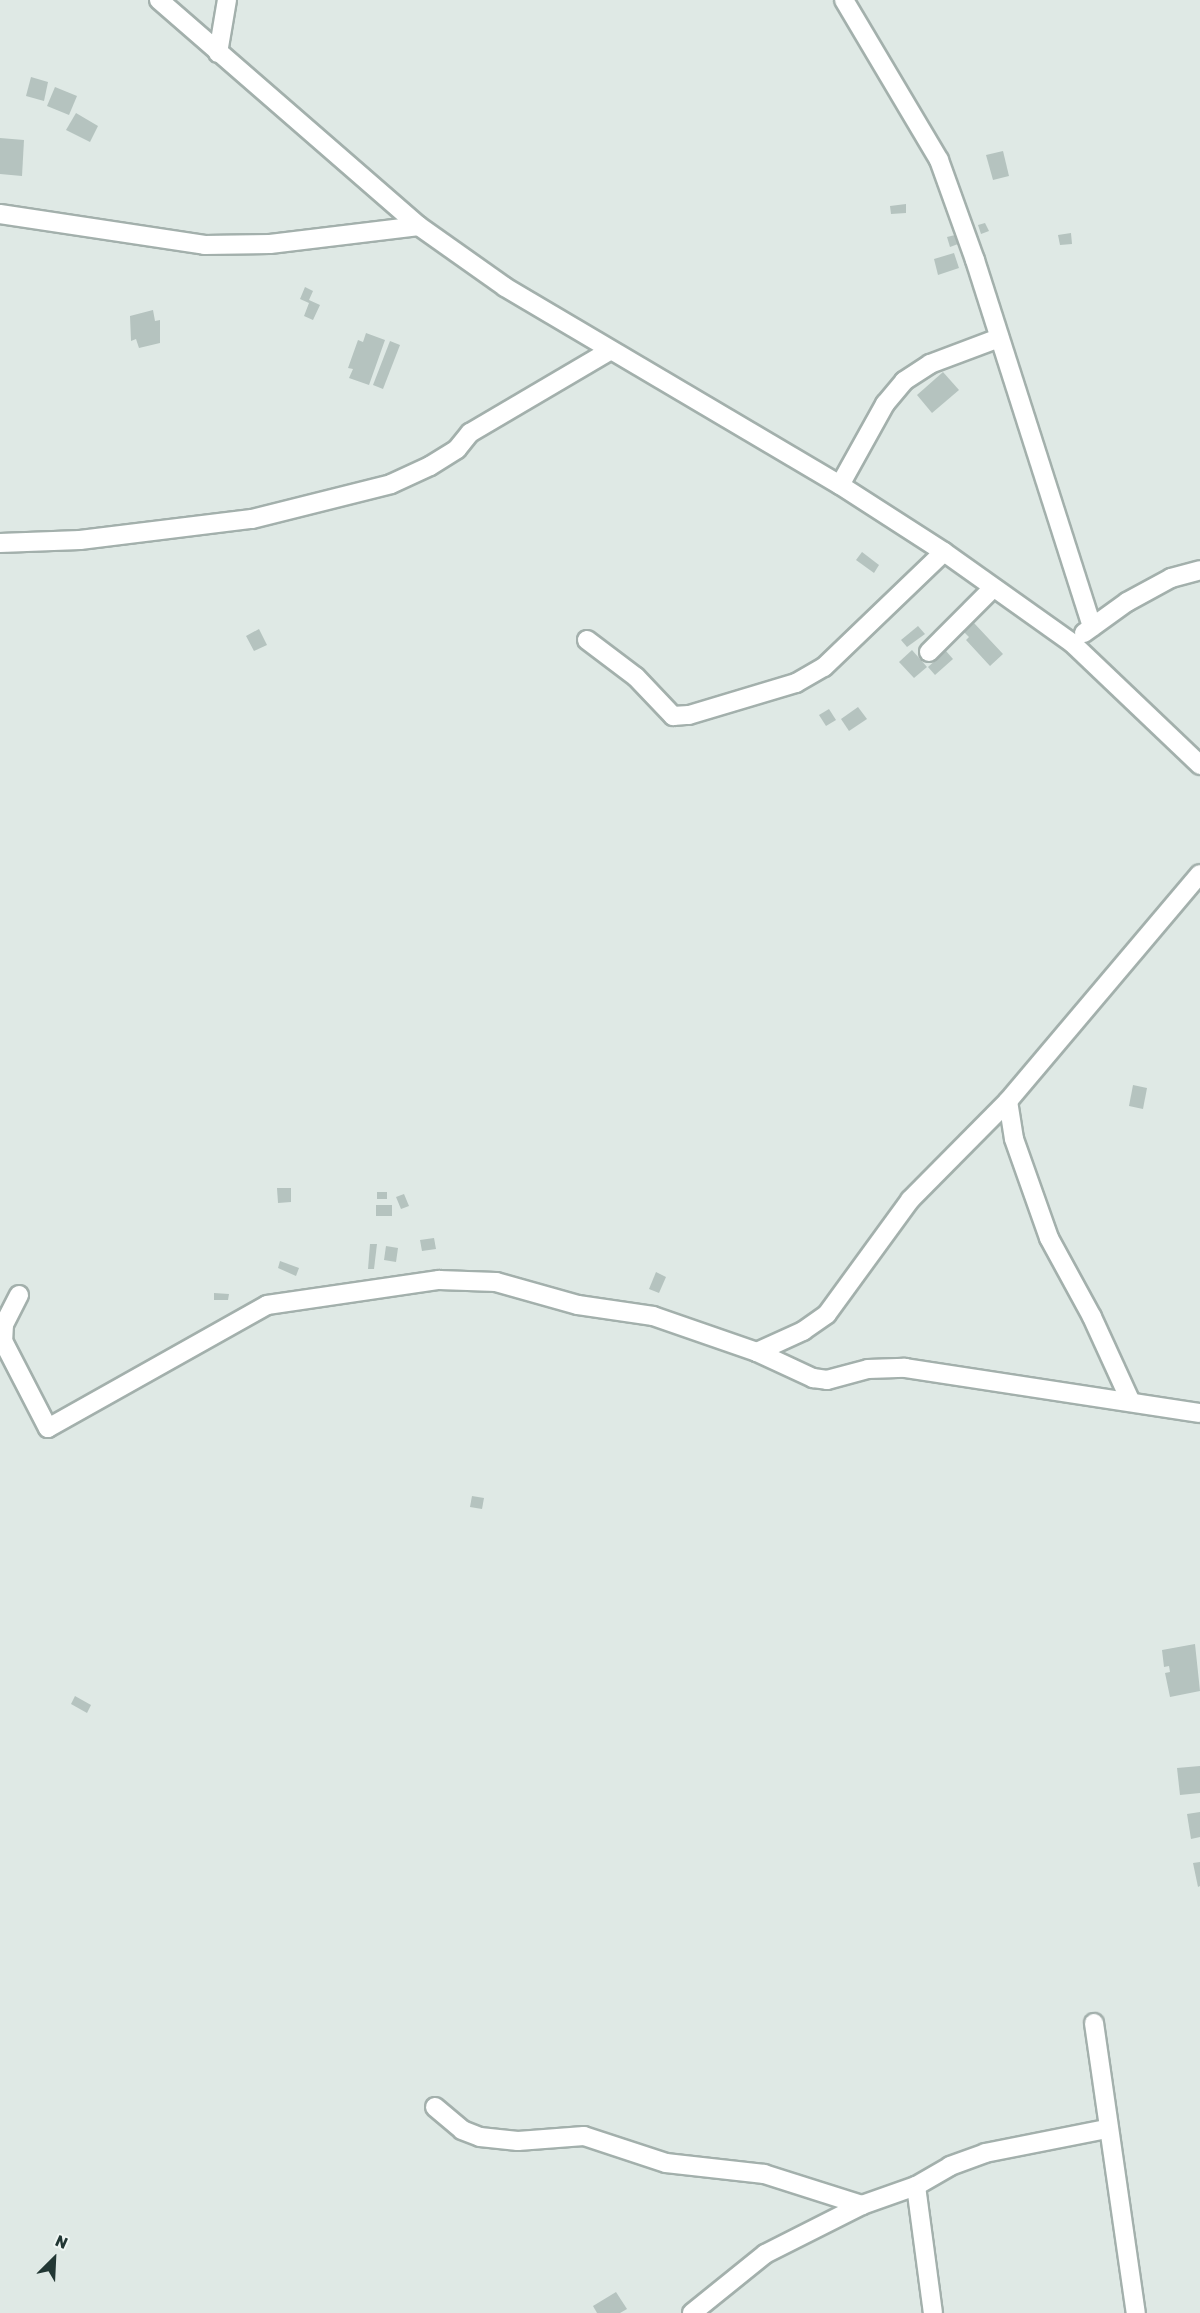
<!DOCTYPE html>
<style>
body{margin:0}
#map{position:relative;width:1200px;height:2313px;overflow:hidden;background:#dfe9e5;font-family:Rubik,sans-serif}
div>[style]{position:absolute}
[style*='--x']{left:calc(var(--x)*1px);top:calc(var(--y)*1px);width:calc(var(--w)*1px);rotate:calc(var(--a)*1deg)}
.building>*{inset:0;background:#b5c3bf}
.roads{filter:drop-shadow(2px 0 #a3b0ac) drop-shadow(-2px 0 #a3b0ac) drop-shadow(0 2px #a3b0ac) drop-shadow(0 -2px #a3b0ac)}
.minor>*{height:18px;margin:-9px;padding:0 9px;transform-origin:9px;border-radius:9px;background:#fff}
span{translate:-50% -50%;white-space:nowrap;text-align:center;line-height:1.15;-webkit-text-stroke:4.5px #eff6f3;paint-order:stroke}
.north{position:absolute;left:24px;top:2229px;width:60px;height:60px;-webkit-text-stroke:4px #eff6f3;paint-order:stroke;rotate:24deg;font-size:16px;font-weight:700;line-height:24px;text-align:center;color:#223734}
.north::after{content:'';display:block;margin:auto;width:21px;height:27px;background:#223734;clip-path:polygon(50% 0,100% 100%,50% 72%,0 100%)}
</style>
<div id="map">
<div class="building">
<i style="clip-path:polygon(31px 77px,48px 82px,44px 101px,26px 96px)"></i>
<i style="clip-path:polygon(55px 87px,77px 96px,69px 115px,47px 106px)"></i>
<i style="clip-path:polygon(76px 113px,98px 126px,90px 142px,66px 130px)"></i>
<i style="clip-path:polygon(0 138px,24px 140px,22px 176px,0 174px)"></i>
<i style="clip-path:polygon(1003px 151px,1009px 176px,993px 180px,986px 155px)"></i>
<i style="clip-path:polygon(906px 204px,906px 213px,891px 214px,890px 206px)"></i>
<i style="clip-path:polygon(985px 223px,989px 231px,981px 234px,978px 225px)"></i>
<i style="clip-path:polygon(1071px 233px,1072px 244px,1060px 245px,1058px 235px)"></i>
<i style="clip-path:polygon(955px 235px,958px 244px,950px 247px,947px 237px)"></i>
<i style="clip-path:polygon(954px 253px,959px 268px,938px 275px,934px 259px)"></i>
<i style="clip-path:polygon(305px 287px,313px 291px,309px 300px,320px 305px,313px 320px,304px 316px,309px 303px,300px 299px)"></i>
<i style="clip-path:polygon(153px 310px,155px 321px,160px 320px,160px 343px,139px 348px,136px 339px,131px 341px,130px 316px)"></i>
<i style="clip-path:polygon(366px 333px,385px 340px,369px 385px,349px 378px,353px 369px,348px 368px,358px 340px,363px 342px)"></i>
<i style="clip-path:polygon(390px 341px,400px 345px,383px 389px,373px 385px)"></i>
<i style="clip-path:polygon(943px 372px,959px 390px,932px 413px,917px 395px)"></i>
<i style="clip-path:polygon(862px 552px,879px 565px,874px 573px,856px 560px)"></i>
<i style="clip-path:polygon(974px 623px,1003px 654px,990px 666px,966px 640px,969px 637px,964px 632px)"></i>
<i style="clip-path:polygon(918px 626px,925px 634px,907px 647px,901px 640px)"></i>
<i style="clip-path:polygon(259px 629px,267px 645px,254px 651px,246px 636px)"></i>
<i style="clip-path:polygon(912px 650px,927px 667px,914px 678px,899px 662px)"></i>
<i style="clip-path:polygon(946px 651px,953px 659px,935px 675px,928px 667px)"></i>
<i style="clip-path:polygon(858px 707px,867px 719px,849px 731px,841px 719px)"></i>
<i style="clip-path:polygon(829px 709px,836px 720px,826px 726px,819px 715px)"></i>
<i style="clip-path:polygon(1133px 1085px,1147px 1088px,1143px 1109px,1129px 1106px)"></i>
<i style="clip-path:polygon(277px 1188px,291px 1188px,291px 1202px,278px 1203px)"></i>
<i style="clip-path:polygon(377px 1192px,387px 1192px,387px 1199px,377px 1199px)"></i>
<i style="clip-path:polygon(404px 1194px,409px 1206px,401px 1209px,396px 1197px)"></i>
<i style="clip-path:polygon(376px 1205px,392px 1205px,392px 1216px,376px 1216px)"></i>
<i style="clip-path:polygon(434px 1238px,436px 1249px,422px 1251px,420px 1240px)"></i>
<i style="clip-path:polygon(370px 1244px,377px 1244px,374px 1269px,368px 1269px)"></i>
<i style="clip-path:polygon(386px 1246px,398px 1248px,396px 1262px,384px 1260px)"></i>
<i style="clip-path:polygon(280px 1261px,299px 1268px,296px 1276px,278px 1268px)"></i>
<i style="clip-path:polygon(656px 1272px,666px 1277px,659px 1293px,649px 1289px)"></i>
<i style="clip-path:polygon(214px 1293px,229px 1294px,228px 1300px,214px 1300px)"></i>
<i style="clip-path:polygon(472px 1496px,484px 1498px,482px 1509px,470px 1507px)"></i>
<i style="clip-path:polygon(1195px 1644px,1200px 1691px,1170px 1697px,1165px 1673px,1170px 1672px,1169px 1666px,1164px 1667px,1162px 1650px)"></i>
<i style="clip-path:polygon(75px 1696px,91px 1705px,87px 1713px,71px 1704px)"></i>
<i style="clip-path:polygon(1200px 1766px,1200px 1793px,1180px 1795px,1177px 1768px)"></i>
<i style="clip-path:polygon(1200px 1812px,1200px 1837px,1191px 1839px,1187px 1814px)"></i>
<i style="clip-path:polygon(1200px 1862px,1200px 1886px,1198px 1887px,1193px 1863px)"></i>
<i style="clip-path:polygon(616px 2292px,627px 2309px,620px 2313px,597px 2313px,593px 2306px)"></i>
</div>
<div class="roads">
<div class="minor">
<i style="--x:159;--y:0;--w:344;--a:41"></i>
<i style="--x:419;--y:226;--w:105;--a:35.3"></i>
<i style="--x:505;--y:287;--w:389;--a:30.6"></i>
<i style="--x:840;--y:485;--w:124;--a:32.8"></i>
<i style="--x:944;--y:552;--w:157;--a:35.4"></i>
<i style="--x:1072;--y:643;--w:177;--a:43.6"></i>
<i style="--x:844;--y:0;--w:186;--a:59.3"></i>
<i style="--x:939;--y:160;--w:106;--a:70.2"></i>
<i style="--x:975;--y:260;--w:385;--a:72.3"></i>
<i style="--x:218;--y:53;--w:54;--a:-80.4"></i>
<i style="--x:0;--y:214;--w:207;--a:8.6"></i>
<i style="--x:205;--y:245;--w:65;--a:-0.9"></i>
<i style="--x:270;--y:244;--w:150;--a:-6.9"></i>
<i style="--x:840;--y:485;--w:93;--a:-60.9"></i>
<i style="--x:885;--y:404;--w:30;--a:-50"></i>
<i style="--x:904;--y:381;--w:31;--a:-33"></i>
<i style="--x:930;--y:364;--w:74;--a:-20.6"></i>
<i style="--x:0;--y:543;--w:80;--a:-2.1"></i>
<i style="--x:80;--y:540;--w:173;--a:-7"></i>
<i style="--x:252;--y:519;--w:143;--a:-14.1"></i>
<i style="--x:391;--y:484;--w:43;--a:-24.8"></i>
<i style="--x:430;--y:466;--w:32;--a:-32"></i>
<i style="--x:457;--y:449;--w:21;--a:-51"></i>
<i style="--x:470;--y:433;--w:161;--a:-30.5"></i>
<i style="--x:1084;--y:633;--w:53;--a:-35.8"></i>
<i style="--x:1127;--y:602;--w:50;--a:-28.6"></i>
<i style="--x:1171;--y:578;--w:30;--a:-15"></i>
<i style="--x:587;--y:640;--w:61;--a:37.1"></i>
<i style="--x:636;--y:677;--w:54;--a:46.5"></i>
<i style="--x:673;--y:716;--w:16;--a:-4"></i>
<i style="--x:689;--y:715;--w:112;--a:-16.7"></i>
<i style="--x:796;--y:683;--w:32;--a:-30"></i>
<i style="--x:824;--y:667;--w:166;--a:-43.8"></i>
<i style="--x:929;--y:652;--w:91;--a:-45"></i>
<i style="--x:1008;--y:1101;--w:38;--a:81"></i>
<i style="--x:1014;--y:1139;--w:105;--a:70.5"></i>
<i style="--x:1049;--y:1238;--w:90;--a:61.4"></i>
<i style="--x:1092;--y:1317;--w:91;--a:65.4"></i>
<i style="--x:19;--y:1295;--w:33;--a:117"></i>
<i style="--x:4;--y:1324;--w:17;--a:93"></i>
<i style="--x:3;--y:1341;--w:98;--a:62.7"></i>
<i style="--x:48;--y:1428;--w:251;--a:-29.3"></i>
<i style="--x:267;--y:1305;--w:174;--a:-8.3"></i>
<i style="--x:439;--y:1280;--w:57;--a:2"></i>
<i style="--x:496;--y:1282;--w:85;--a:15.7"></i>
<i style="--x:578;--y:1305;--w:76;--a:8.3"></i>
<i style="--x:653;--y:1316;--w:110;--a:19.1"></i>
<i style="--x:757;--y:1352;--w:62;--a:24.9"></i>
<i style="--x:813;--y:1378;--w:14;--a:8"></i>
<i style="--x:827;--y:1380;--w:42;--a:-15"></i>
<i style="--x:868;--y:1369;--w:37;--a:-2"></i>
<i style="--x:905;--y:1368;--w:298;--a:8.7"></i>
<i style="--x:757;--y:1352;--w:51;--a:-24.5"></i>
<i style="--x:803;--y:1331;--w:29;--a:-35"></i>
<i style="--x:827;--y:1314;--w:141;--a:-53.9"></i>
<i style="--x:910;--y:1200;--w:139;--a:-45.3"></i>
<i style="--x:1008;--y:1101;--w:297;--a:-49.8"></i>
<i style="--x:1094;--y:2023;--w:293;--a:81.8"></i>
<i style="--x:435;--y:2107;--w:35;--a:40"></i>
<i style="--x:462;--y:2130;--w:19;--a:21"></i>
<i style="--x:480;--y:2137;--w:38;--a:6"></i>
<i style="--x:518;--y:2141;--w:66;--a:-4.3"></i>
<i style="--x:584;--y:2136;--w:86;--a:18.2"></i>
<i style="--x:666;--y:2163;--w:99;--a:6.4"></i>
<i style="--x:764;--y:2174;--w:103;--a:17.6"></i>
<i style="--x:916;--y:2186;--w:128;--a:82.4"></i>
<i style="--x:692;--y:2313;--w:94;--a:-38.9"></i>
<i style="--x:765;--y:2254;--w:109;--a:-26.8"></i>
<i style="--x:862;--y:2205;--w:57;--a:-19.4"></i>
<i style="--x:916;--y:2186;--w:39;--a:-30"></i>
<i style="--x:950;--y:2166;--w:37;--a:-20"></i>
<i style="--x:985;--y:2153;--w:123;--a:-11.2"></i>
</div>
</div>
<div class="north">N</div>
</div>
